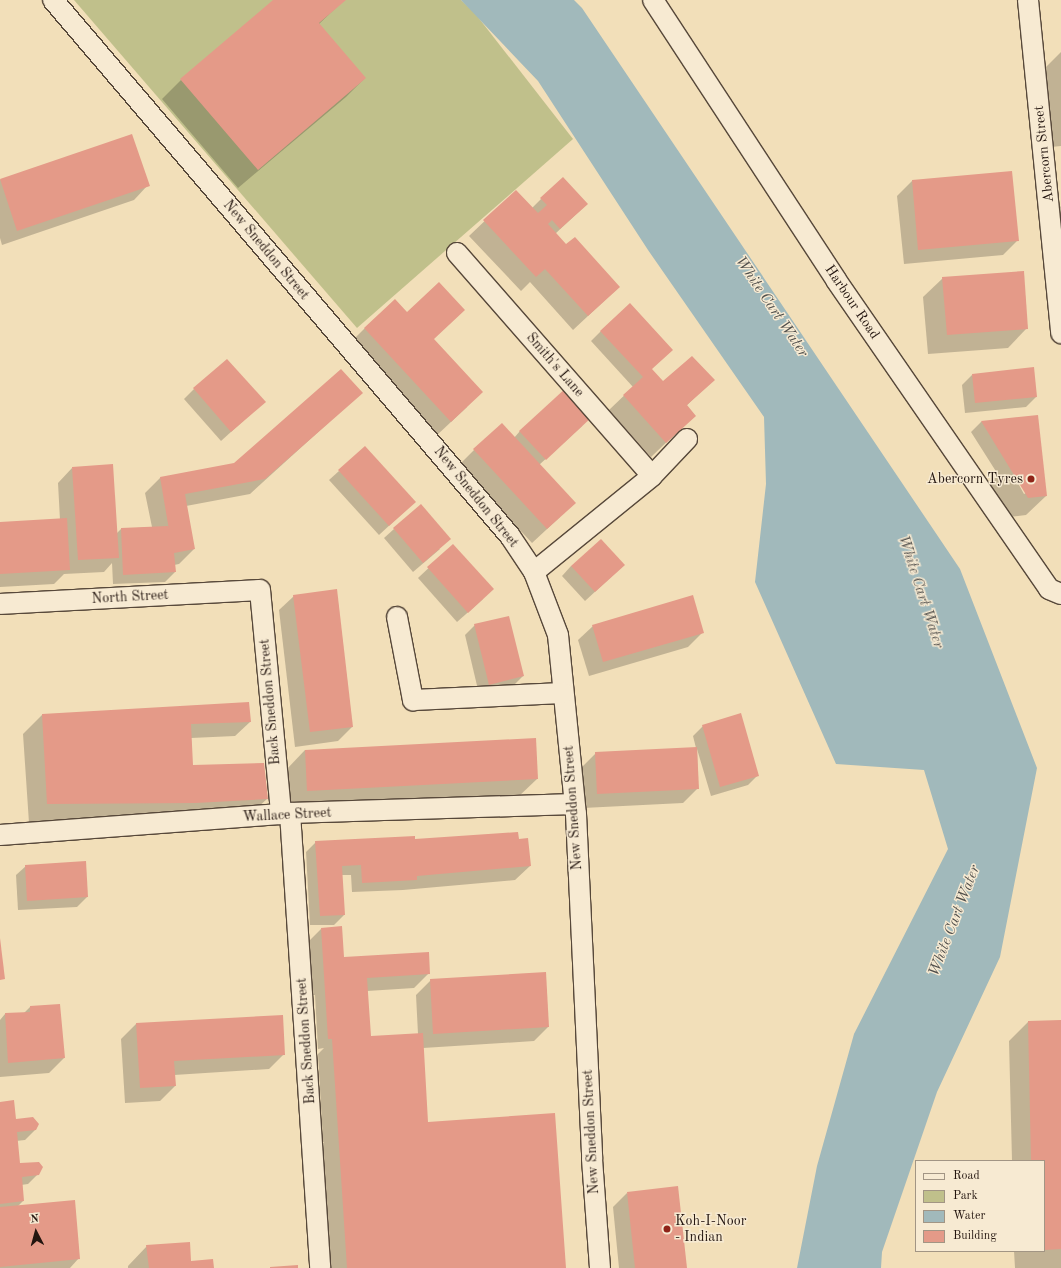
<!DOCTYPE html>
<style>
body{margin:0}
#map{position:relative;width:1061px;height:1268px;overflow:hidden;background:#f2dfb9;font-family:"Old Standard TT",serif}
div>[style]{position:absolute}
[style*='--x']{left:calc(var(--x)*1px);top:calc(var(--y)*1px);width:calc(var(--w)*1px);rotate:calc(var(--a)*1deg)}
.green>*{inset:0;background:#c0c08b}
.water>*{inset:0;background:#a1b9bb}
.shadow>*{inset:0;background:#0003}
.building>*{inset:0;background:#e49a88}
.roads{filter:drop-shadow(1px 0 #57483a) drop-shadow(-1px 0 #57483a) drop-shadow(0 1px #57483a) drop-shadow(0 -1px #57483a)}
.minor>*{height:20px;margin:-10px;padding:0 10px;transform-origin:10px;border-radius:10px;background:#f7ead2}
.dots>*{width:11px;height:11px;translate:-50% -50%;box-sizing:border-box;border:2px solid #f7ead2;border-radius:50%}
span{translate:-50% -50%;white-space:nowrap;text-align:center;line-height:1.15;-webkit-text-stroke:3px #f7ead2;paint-order:stroke}
.street-label{font-size:14px;color:#23150f}
.poi-label{font-size:14px;color:#23150f}
.right{translate:-100% -50%;text-align:right}
.left{translate:0 -50%;text-align:left}
.water-label{font-size:15px;color:#4f4e4b;font-style:italic}
.legend{position:absolute;left:915px;top:1160px;width:130px;height:92px;box-sizing:border-box;background:#f7ead2;border:1px solid #a29584;margin:0;padding:5px 7px;list-style:none;font-size:12px;color:#23150f}
.legend li{display:flex;align-items:center;gap:8px;height:20px}
.legend b{width:20px;border:1px solid #a29584}
.north{position:absolute;left:16px;top:1212px;width:40px;height:40px;-webkit-text-stroke:3px #f7ead2;paint-order:stroke;rotate:354deg;font-size:11px;font-weight:700;line-height:16px;text-align:center;color:#23150f}
.north::after{content:'';display:block;margin:auto;width:14px;height:18px;background:#23150f;clip-path:polygon(50% 0,100% 100%,50% 72%,0 100%)}
</style>
<div id="map">
<div class="green">
<i style="clip-path:polygon(74px 0,461px 0,474px 12px,573px 139px,357px 328px)"></i>
</div>
<div class="water">
<i style="clip-path:polygon(461px 0,574px 0,582px 8px,960px 569px,1037px 768px,1000px 957px,937px 1092px,882px 1252px,881px 1268px,797px 1268px,817px 1166px,854px 1034px,948px 849px,924px 770px,836px 764px,755px 582px,766px 484px,764px 417px,648px 250px,538px 81px)"></i>
</div>
<div class="shadow">
<i style="clip-path:polygon(275px 0,344px 0,319px 24px,365px 78px,346px 97px,238px 188px,162px 99px,181px 80px)"></i>
<i style="clip-path:polygon(1061px 52px,1061px 146px,1051px 147px,1044px 69px)"></i>
<i style="clip-path:polygon(131px 136px,148px 185px,134px 200px,2px 245px,0 238px,0 180px)"></i>
<i style="clip-path:polygon(1011px 172px,1018px 240px,1003px 255px,904px 264px,897px 196px,912px 181px)"></i>
<i style="clip-path:polygon(516px 191px,532px 208px,541px 199px,587px 204px,555px 234px,566px 246px,619px 287px,573px 330px,530px 282px,521px 291px,469px 236px)"></i>
<i style="clip-path:polygon(1061px 206px,1061px 246px,1057px 210px)"></i>
<i style="clip-path:polygon(943px 278px,1027px 328px,1008px 348px,928px 354px,923px 297px)"></i>
<i style="clip-path:polygon(365px 328px,433px 340px,467px 407px,436px 436px,350px 343px)"></i>
<i style="clip-path:polygon(601px 331px,651px 369px,663px 383px,713px 380px,686px 406px,694px 416px,651px 457px,609px 410px,633px 387px,591px 341px)"></i>
<i style="clip-path:polygon(972px 375px,1036px 397px,1026px 407px,965px 413px,962px 385px)"></i>
<i style="clip-path:polygon(194px 389px,264px 402px,221px 441px,184px 399px)"></i>
<i style="clip-path:polygon(361px 393px,250px 494px,186px 506px,194px 549px,179px 564px,174px 565px,175px 572px,165px 582px,113px 584px,112px 563px,104px 572px,64px 574px,54px 584px,0 587px,0 523px,60px 520px,58px 483px,72px 468px,117px 533px,121px 529px,152px 527px,145px 493px,160px 478px,234px 464px)"></i>
<i style="clip-path:polygon(evenodd,1037px 417px,1046px 496px,1026px 515px,1009px 517px,988px 483px,997px 473px,971px 432px,981px 422px,1037px 417px,1015px 478px,1017px 478px,1026px 493px,1024px 494px,1015px 478px)"></i>
<i style="clip-path:polygon(582px 426px,539px 465px,560px 517px,532px 543px,459px 465px,474px 450px,514px 438px,520px 431px)"></i>
<i style="clip-path:polygon(339px 471px,405px 511px,379px 535px,329px 480px)"></i>
<i style="clip-path:polygon(394px 529px,440px 549px,413px 572px,384px 538px)"></i>
<i style="clip-path:polygon(453px 545px,483px 599px,457px 622px,418px 578px)"></i>
<i style="clip-path:polygon(624px 565px,585px 601px,562px 576px,571px 566px)"></i>
<i style="clip-path:polygon(294px 596px,352px 727px,338px 741px,295px 747px,279px 610px)"></i>
<i style="clip-path:polygon(475px 625px,523px 676px,513px 686px,479px 694px,465px 635px)"></i>
<i style="clip-path:polygon(593px 626px,703px 632px,688px 647px,589px 676px,578px 640px)"></i>
<i style="clip-path:polygon(164px 708px,250px 722px,235px 736px,191px 738px,192px 766px,267px 799px,257px 808px,149px 822px,29px 823px,23px 734px,42px 715px)"></i>
<i style="clip-path:polygon(703px 726px,758px 775px,748px 785px,711px 796px,697px 749px,698px 788px,683px 803px,583px 808px,581px 768px,596px 753px,696px 748px,693px 736px)"></i>
<i style="clip-path:polygon(305px 750px,537px 779px,517px 798px,288px 809px,286px 770px)"></i>
<i style="clip-path:polygon(414px 840px,530px 866px,515px 880px,403px 890px,352px 892px,351px 875px,341px 875px,344px 915px,334px 925px,310px 925px,306px 852px,316px 842px)"></i>
<i style="clip-path:polygon(26px 866px,87px 897px,77px 907px,18px 910px,16px 875px)"></i>
<i style="clip-path:polygon(321px 929px,343px 958px,429px 973px,414px 988px,367px 991px,370px 1037px,418px 1034px,416px 995px,431px 980px,548px 1027px,534px 1041px,423px 1048px,427px 1123px,565px 1268px,327px 1268px,319px 1148px,324px 1142px,323px 1142px,318px 1054px,324px 1048px,318px 1049px,315px 995px,310px 995px,307px 943px)"></i>
<i style="clip-path:polygon(30px 1007px,64px 1058px,49px 1073px,0 1077px,0 1020px,5px 1014px,24px 1013px)"></i>
<i style="clip-path:polygon(1061px 1021px,1061px 1268px,1015px 1268px,1014px 1251px,1044px 1251px,1044px 1161px,1012px 1161px,1009px 1041px,1028px 1022px)"></i>
<i style="clip-path:polygon(136px 1024px,284px 1054px,269px 1069px,174px 1075px,175px 1086px,160px 1101px,125px 1103px,121px 1039px)"></i>
<i style="clip-path:polygon(0 1103px,15px 1120px,33px 1118px,38px 1124px,35px 1130px,25px 1140px,16px 1141px,19px 1164px,38px 1174px,28px 1184px,21px 1185px,23px 1201px,17px 1207px,79px 1258px,70px 1268px,0 1268px)"></i>
<i style="clip-path:polygon(627px 1193px,686px 1268px,619px 1268px,613px 1207px)"></i>
<i style="clip-path:polygon(147px 1246px,190px 1263px,213px 1268px,128px 1268px,128px 1266px)"></i>
</div>
<div class="building">
<i style="clip-path:polygon(273px 0,346px 0,319px 23px,366px 78px,258px 170px,180px 79px)"></i>
<i style="clip-path:polygon(132px 134px,150px 186px,17px 231px,0 179px)"></i>
<i style="clip-path:polygon(1012px 171px,1019px 241px,918px 250px,912px 180px)"></i>
<i style="clip-path:polygon(563px 177px,588px 204px,560px 229px,552px 220px,548px 224px,566px 244px,575px 237px,620px 287px,588px 316px,545px 269px,536px 277px,483px 220px,516px 190px,538px 213px,547px 205px,540px 198px)"></i>
<i style="clip-path:polygon(1024px 271px,1028px 329px,947px 335px,942px 277px)"></i>
<i style="clip-path:polygon(439px 282px,465px 310px,434px 339px,483px 392px,451px 422px,364px 328px,395px 299px,407px 312px)"></i>
<i style="clip-path:polygon(630px 303px,673px 350px,652px 369px,663px 381px,692px 356px,715px 380px,687px 405px,696px 416px,666px 443px,623px 395px,643px 377px,600px 331px)"></i>
<i style="clip-path:polygon(227px 359px,266px 402px,231px 432px,193px 388px)"></i>
<i style="clip-path:polygon(1034px 367px,1037px 397px,975px 403px,972px 374px)"></i>
<i style="clip-path:polygon(341px 369px,363px 393px,265px 479px,185px 494px,195px 549px,174px 553px,176px 572px,123px 575px,121px 528px,168px 526px,169px 530px,160px 477px,234px 463px)"></i>
<i style="clip-path:polygon(567px 387px,593px 416px,546px 460px,519px 431px)"></i>
<i style="clip-path:polygon(1038px 415px,1047px 496px,1028px 498px,981px 421px)"></i>
<i style="clip-path:polygon(502px 423px,576px 503px,547px 529px,473px 449px)"></i>
<i style="clip-path:polygon(365px 446px,416px 502px,389px 526px,338px 470px)"></i>
<i style="clip-path:polygon(113px 464px,119px 558px,78px 560px,72px 467px)"></i>
<i style="clip-path:polygon(421px 504px,451px 539px,423px 563px,393px 528px)"></i>
<i style="clip-path:polygon(67px 518px,70px 570px,0 574px,0 522px)"></i>
<i style="clip-path:polygon(601px 539px,625px 565px,595px 592px,571px 566px)"></i>
<i style="clip-path:polygon(453px 544px,494px 589px,468px 613px,427px 567px)"></i>
<i style="clip-path:polygon(337px 589px,353px 727px,310px 732px,293px 595px)"></i>
<i style="clip-path:polygon(693px 595px,704px 633px,603px 662px,592px 625px)"></i>
<i style="clip-path:polygon(509px 616px,524px 676px,489px 685px,474px 624px)"></i>
<i style="clip-path:polygon(249px 702px,251px 722px,191px 724px,193px 765px,264px 763px,268px 799px,195px 803px,47px 804px,42px 714px)"></i>
<i style="clip-path:polygon(741px 713px,759px 776px,720px 787px,702px 725px)"></i>
<i style="clip-path:polygon(536px 738px,538px 779px,307px 791px,305px 750px)"></i>
<i style="clip-path:polygon(697px 747px,699px 789px,597px 794px,595px 752px)"></i>
<i style="clip-path:polygon(518px 832px,519px 839px,528px 838px,531px 866px,417px 876px,417px 880px,362px 883px,361px 865px,342px 866px,345px 915px,320px 916px,315px 841px,415px 836px,415px 839px)"></i>
<i style="clip-path:polygon(86px 861px,88px 897px,27px 901px,25px 865px)"></i>
<i style="clip-path:polygon(342px 926px,344px 957px,429px 952px,430px 974px,367px 978px,371px 1036px,423px 1033px,428px 1122px,555px 1113px,566px 1268px,347px 1268px,332px 1039px,328px 1039px,321px 928px)"></i>
<i style="clip-path:polygon(0 938px,5px 979px,0 980px)"></i>
<i style="clip-path:polygon(546px 972px,549px 1027px,433px 1034px,430px 979px)"></i>
<i style="clip-path:polygon(60px 1004px,65px 1058px,8px 1063px,5px 1013px,30px 1012px,30px 1006px)"></i>
<i style="clip-path:polygon(283px 1015px,285px 1055px,174px 1061px,176px 1086px,140px 1088px,136px 1023px)"></i>
<i style="clip-path:polygon(1061px 1020px,1061px 1249px,1044px 1250px,1044px 1161px,1031px 1161px,1028px 1021px)"></i>
<i style="clip-path:polygon(14px 1100px,16px 1119px,33px 1117px,39px 1124px,36px 1130px,17px 1132px,20px 1163px,39px 1162px,43px 1167px,39px 1175px,22px 1177px,24px 1201px,0 1204px,0 1102px)"></i>
<i style="clip-path:polygon(678px 1186px,687px 1268px,635px 1268px,627px 1192px)"></i>
<i style="clip-path:polygon(75px 1200px,80px 1259px,0 1267px,0 1207px)"></i>
<i style="clip-path:polygon(190px 1242px,191px 1261px,213px 1259px,214px 1268px,149px 1268px,146px 1245px)"></i>
<i style="clip-path:polygon(298px 1265px,298px 1268px,270px 1268px,270px 1267px)"></i>
</div>
<div class="roads">
<div class="minor">
<i style="--x:53;--y:0;--w:704;--a:49.55"></i>
<i style="--x:510;--y:536;--w:43;--a:56.3"></i>
<i style="--x:534;--y:572;--w:67;--a:69.1"></i>
<i style="--x:558;--y:635;--w:180;--a:84.3"></i>
<i style="--x:576;--y:814;--w:345;--a:87.3"></i>
<i style="--x:592;--y:1159;--w:109;--a:85.8"></i>
<i style="--x:653;--y:0;--w:334;--a:56.8"></i>
<i style="--x:836;--y:280;--w:375;--a:55.4"></i>
<i style="--x:1049;--y:589;--w:13;--a:23"></i>
<i style="--x:1028;--y:0;--w:335;--a:84.3"></i>
<i style="--x:457;--y:253;--w:296;--a:48.8"></i>
<i style="--x:534;--y:572;--w:152;--a:-39.1"></i>
<i style="--x:652;--y:476;--w:51;--a:-46.6"></i>
<i style="--x:0;--y:604;--w:260;--a:-3.1"></i>
<i style="--x:260;--y:590;--w:225;--a:84.6"></i>
<i style="--x:397;--y:617;--w:85;--a:79.1"></i>
<i style="--x:413;--y:700;--w:150;--a:-2.7"></i>
<i style="--x:290;--y:813;--w:456;--a:86.2"></i>
<i style="--x:0;--y:835;--w:291;--a:-4.3"></i>
<i style="--x:290;--y:813;--w:284;--a:-1.8"></i>
</div>
</div>
<div class="dots">
<i style="left:1031px;top:479px;background:#8f2418"></i>
<i style="left:667px;top:1229px;background:#8f2418"></i>
</div>
<div class="street-label">
<span style="left:1044px;top:154px;rotate:-96deg">Abercorn Street</span>
<span style="left:266px;top:250px;rotate:50deg">New Sneddon Street</span>
<span style="left:852px;top:302px;rotate:56deg">Harbour Road</span>
<span style="left:555px;top:365px;rotate:49deg">Smith's Lane</span>
<span style="left:476px;top:497px;rotate:51deg">New Sneddon Street</span>
<span style="left:130px;top:597px;rotate:-3deg">North Street</span>
<span style="left:270px;top:702px;rotate:-95deg">Back Sneddon Street</span>
<span style="left:573px;top:808px;rotate:-94deg">New Sneddon Street</span>
<span style="left:287px;top:815px;rotate:-3deg">Wallace Street</span>
<span style="left:306px;top:1041px;rotate:-94deg">Back Sneddon Street</span>
<span style="left:591px;top:1132px;rotate:-93deg">New Sneddon Street</span>
</div>
<div class="poi-label">
<span class="right" style="left:1023px;top:479px">Abercorn Tyres</span>
<span class="left" style="left:675px;top:1229px">Koh-I-Noor<br>- Indian</span>
</div>
<div class="water-label">
<span style="left:771px;top:307px;rotate:56deg">White Cart Water</span>
<span style="left:920px;top:592px;rotate:72deg">White Cart Water</span>
<span style="left:955px;top:921px;rotate:-69deg">White Cart Water</span>
</div>
<ul class="legend">
<li><b style="height:5px;background:#f7ead2"></b>Road</li>
<li><b style="height:11px;background:#c0c08b"></b>Park</li>
<li><b style="height:11px;background:#a1b9bb"></b>Water</li>
<li><b style="height:11px;background:#e49a88"></b>Building</li>
</ul>
<div class="north">N</div>
</div>
